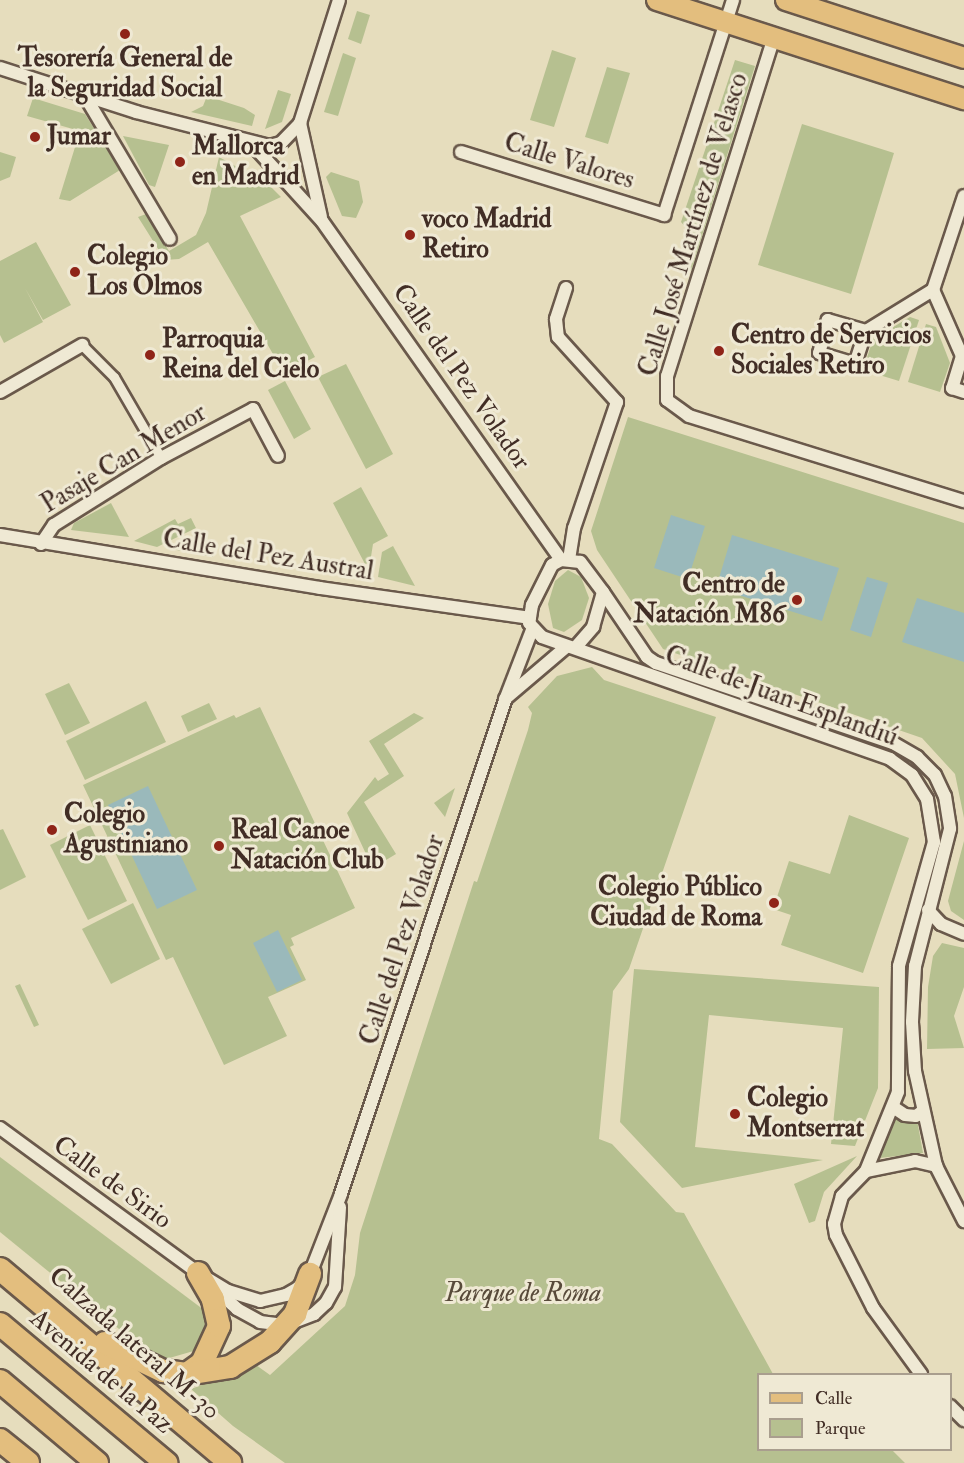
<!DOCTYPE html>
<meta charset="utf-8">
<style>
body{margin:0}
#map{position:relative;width:964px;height:1463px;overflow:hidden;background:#e6ddbd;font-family:"IM FELL Double Pica",serif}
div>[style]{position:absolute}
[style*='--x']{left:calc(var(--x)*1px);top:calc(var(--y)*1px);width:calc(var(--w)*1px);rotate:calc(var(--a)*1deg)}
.green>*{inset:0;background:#b6c090}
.water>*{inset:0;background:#9ab9bb}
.roads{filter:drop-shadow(2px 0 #6a594b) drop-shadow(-2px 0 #6a594b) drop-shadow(0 2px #6a594b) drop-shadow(0 -2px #6a594b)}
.pedestrian>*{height:9px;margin:-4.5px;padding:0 4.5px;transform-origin:4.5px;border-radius:4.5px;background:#efe9d4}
.minor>*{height:12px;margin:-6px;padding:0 6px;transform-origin:6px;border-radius:6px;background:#efe9d4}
.primary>*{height:20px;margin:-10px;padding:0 10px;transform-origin:10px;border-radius:10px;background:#e3be7e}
.motorway>*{height:22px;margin:-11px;padding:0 11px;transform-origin:11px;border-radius:11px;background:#e3be7e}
.dots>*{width:16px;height:16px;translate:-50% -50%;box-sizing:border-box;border:3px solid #efe9d4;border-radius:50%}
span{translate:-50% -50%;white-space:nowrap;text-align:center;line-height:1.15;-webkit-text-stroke:6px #efe9d4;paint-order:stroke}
.poi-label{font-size:26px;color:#412d25;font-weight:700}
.left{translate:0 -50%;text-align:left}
.right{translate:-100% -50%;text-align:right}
.street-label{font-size:26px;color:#412d25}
.park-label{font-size:26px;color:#584a3a;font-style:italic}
.legend{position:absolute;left:757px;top:1373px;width:195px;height:78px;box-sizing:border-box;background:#efe9d4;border:2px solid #a99e8e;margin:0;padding:8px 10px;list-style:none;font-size:18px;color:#412d25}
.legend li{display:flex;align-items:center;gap:12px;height:30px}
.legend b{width:30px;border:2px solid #a99e8e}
</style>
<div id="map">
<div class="green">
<i style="clip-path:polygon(357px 11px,370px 15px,361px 44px,348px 39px)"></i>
<i style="clip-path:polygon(552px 50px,576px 58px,554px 127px,530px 120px)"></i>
<i style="clip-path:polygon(343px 53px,356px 58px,338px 116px,324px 112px)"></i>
<i style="clip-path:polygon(735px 60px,755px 66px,691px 271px,682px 252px,688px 230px,681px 222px)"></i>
<i style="clip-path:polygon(607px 67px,630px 73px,608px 144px,585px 137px)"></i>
<i style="clip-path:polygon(278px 90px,291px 94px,282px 122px,265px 129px)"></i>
<i style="clip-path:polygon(207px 96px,244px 108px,255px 115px,252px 126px,191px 112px,203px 106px)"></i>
<i style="clip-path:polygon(33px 98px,85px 114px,120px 170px,70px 201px,59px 199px,80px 131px,27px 116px)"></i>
<i style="clip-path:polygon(802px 124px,894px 153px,851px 294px,758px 265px)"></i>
<i style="clip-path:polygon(123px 136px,169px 145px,155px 187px,149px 185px)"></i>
<i style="clip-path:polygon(0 152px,16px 157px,10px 177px,0 181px)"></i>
<i style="clip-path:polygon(219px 157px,268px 184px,281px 197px,240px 216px,315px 357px,284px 373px,208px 242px,179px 259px,165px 260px,138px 217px,146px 214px,169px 251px,196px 235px,206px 213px)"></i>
<i style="clip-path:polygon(331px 172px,359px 181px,363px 202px,356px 218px,342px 216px,326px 177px)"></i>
<i style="clip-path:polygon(36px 242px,71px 305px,43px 320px,25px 288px,43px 322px,4px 343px,0 335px,0 261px)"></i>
<i style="clip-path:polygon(910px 317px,919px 320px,899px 381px,863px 370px,873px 339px)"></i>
<i style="clip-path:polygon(926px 324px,936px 327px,950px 363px,940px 392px,908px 382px)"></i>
<i style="clip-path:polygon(346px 364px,393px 454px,366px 469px,318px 377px)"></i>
<i style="clip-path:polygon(285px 381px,311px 429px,294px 439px,268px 390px)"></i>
<i style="clip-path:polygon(628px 417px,964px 523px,964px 818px,955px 774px,922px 738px,663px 649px,597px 550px,591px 531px)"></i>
<i style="clip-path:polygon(361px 487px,388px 536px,373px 544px,370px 563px,365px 564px,333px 503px)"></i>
<i style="clip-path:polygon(111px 503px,129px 537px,71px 530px,74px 523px)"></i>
<i style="clip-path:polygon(191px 518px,196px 528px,157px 547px,134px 541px,175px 519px,178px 524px)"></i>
<i style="clip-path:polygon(204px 535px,213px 557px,171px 549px)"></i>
<i style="clip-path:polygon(393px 546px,415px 586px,378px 577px,382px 552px)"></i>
<i style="clip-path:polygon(568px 570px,581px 577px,589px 598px,582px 620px,564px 632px,553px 628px,548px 604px,555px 581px)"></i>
<i style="clip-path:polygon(592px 667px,604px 680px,716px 717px,629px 969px,613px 991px,599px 1139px,612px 1144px,676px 1212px,684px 1213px,773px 1374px,758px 1374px,758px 1450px,892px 1450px,905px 1463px,285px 1463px,233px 1426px,191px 1389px,256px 1365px,270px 1375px,345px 1306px,355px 1275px,360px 1233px,474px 881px,477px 882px,528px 730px,532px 713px,528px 707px,557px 676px)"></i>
<i style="clip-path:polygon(69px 683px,90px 723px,65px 735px,45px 694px)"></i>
<i style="clip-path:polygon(146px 701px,166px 742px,85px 780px,66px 741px)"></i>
<i style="clip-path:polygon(209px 703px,217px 719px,188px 732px,181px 716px)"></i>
<i style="clip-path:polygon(260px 707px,355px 908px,291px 938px,294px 945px,290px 947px,306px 980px,268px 997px,287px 1036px,224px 1065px,173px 957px,166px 960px,83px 785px,234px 715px,236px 718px)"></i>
<i style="clip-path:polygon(414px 713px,424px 718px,384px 744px,404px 776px,364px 802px,396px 854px,386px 860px,366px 854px,347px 813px,375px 777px,378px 781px,389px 774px,369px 741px)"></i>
<i style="clip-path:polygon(455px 788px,445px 817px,434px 803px)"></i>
<i style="clip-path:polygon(849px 815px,909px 838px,863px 973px,781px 945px,791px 915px,773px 909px,789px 861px,830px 874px)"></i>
<i style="clip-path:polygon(90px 825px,127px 901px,88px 920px,50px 845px)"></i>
<i style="clip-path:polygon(3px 829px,26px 877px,0 890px,0 830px)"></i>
<i style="clip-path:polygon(964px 841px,964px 920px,951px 911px,948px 901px)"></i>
<i style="clip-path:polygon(133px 903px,160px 959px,111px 984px,82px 929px)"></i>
<i style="clip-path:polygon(942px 943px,964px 948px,964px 987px,954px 1016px,964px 1048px,927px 1049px,928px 987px,933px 956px)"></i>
<i style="clip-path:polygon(634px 969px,879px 987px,878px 1088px,855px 1146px,831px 1144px,843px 1028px,709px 1015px,695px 1147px,823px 1160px,682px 1188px,620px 1122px)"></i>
<i style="clip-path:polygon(910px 972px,908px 1064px,903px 1064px,904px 974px)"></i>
<i style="clip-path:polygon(20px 984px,39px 1025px,34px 1027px,15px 986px)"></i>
<i style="clip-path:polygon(895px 1118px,917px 1120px,923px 1153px,880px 1158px)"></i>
<i style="clip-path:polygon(857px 1156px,824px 1192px,815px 1221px,809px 1223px,794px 1184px)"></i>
<i style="clip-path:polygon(0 1157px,204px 1310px,207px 1328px,197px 1350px,166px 1359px,151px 1355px,0 1232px)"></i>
</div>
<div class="water">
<i style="clip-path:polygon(671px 515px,705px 526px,688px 579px,654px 568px)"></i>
<i style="clip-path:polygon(732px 535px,839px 568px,822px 621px,716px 588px)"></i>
<i style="clip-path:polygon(867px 577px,888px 583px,871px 637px,850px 630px)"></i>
<i style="clip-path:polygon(917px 598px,964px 613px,964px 662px,902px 642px)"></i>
<i style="clip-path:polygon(148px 786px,197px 890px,157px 909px,108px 805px)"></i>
<i style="clip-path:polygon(278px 930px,302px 980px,277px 992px,253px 943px)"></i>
</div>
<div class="roads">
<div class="pedestrian">
<i style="--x:82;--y:345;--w:45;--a:45"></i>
<i style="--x:114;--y:377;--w:94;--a:59.9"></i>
</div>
<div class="minor">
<i style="--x:774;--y:37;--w:355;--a:107.5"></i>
<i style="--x:667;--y:376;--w:24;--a:90"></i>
<i style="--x:667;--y:400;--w:27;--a:36"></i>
<i style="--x:689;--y:416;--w:288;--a:17.2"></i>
<i style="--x:0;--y:68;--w:143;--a:17.9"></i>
<i style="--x:136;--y:112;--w:137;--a:14.3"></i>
<i style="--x:269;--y:146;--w:12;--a:-14"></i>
<i style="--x:281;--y:143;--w:28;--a:-46"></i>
<i style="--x:300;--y:123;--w:129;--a:-72.4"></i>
<i style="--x:85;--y:96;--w:166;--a:59.3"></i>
<i style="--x:300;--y:123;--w:96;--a:77.4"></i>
<i style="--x:251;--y:143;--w:105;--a:47.7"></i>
<i style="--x:322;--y:221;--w:415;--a:54.8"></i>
<i style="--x:461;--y:152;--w:213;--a:17.2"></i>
<i style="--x:664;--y:215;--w:226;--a:-72.2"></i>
<i style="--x:566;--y:288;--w:33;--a:108"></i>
<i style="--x:556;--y:319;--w:18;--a:84"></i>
<i style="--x:558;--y:337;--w:88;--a:47.8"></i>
<i style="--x:617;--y:402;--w:133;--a:108.8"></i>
<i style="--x:574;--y:528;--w:32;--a:99"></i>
<i style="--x:933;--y:290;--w:72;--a:66.3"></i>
<i style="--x:962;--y:356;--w:34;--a:107"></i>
<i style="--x:952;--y:388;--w:13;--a:18"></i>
<i style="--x:866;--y:331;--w:40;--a:-164"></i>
<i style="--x:828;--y:320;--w:34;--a:105"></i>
<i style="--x:819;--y:353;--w:38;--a:17"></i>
<i style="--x:855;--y:364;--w:35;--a:-72"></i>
<i style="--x:866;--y:331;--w:79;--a:-31.5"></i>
<i style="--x:933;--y:290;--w:99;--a:-71.7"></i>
<i style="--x:0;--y:392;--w:95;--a:-29.8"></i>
<i style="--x:0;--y:535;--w:324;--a:9.4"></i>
<i style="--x:320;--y:588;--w:212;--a:8.1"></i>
<i style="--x:41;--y:544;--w:23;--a:-56"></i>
<i style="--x:54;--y:525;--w:126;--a:-32.1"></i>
<i style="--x:161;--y:458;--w:104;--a:-28"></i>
<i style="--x:253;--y:409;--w:53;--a:62"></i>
<i style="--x:603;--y:592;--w:78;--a:55.9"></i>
<i style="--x:647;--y:657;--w:11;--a:34"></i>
<i style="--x:656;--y:663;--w:250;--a:18.7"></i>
<i style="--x:893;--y:743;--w:28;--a:30"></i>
<i style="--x:917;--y:757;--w:25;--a:45"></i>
<i style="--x:935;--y:775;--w:23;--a:65"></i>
<i style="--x:945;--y:796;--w:33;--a:81"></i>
<i style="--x:950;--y:829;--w:141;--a:104.3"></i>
<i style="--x:915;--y:966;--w:56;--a:93.1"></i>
<i style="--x:912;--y:1022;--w:49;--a:86.5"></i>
<i style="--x:915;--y:1071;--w:97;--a:77.5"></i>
<i style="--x:936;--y:1166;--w:62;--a:63"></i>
<i style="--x:575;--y:648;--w:28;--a:-49"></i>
<i style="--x:593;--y:627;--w:36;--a:-74"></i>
<i style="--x:603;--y:592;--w:38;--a:-127"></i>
<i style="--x:580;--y:562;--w:19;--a:-174"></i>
<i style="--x:561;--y:560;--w:10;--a:151"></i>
<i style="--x:552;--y:565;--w:45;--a:116.6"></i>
<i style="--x:532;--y:605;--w:18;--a:99"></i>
<i style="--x:529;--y:623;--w:19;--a:47"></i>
<i style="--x:542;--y:637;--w:369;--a:19.3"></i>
<i style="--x:890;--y:759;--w:27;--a:36"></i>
<i style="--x:912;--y:775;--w:28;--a:58"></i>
<i style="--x:927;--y:799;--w:44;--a:80.8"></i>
<i style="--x:934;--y:842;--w:129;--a:105.8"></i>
<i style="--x:899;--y:966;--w:126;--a:90.5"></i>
<i style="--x:898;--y:1092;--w:85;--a:112.1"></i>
<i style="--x:866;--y:1171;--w:35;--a:134"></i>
<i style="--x:842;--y:1196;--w:29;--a:106"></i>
<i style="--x:834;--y:1224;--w:11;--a:80"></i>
<i style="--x:836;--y:1235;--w:82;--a:63.1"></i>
<i style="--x:873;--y:1308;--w:82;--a:54"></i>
<i style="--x:505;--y:699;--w:80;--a:-40.4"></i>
<i style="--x:928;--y:910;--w:19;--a:47"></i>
<i style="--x:941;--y:924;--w:25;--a:23"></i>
<i style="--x:893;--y:1107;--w:14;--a:34"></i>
<i style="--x:905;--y:1115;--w:11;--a:5"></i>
<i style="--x:916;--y:1116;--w:9;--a:-36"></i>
<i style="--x:0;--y:1128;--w:245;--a:36.2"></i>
<i style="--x:198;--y:1273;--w:35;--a:31"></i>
<i style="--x:228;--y:1291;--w:34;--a:17"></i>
<i style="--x:260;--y:1301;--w:27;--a:-13"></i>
<i style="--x:286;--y:1295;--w:14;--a:-30"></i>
<i style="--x:298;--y:1288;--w:18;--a:-49"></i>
<i style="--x:310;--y:1274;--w:86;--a:-68.8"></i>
<i style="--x:341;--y:1194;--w:521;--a:-71.63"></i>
<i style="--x:505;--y:700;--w:75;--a:-68.9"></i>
<i style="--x:866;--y:1171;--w:50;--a:-11.5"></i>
<i style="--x:915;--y:1161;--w:22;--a:13"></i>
<i style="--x:214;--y:1288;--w:31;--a:42"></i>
<i style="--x:237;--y:1309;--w:26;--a:29"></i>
<i style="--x:260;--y:1322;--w:26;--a:7"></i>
<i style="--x:286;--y:1325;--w:30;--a:-21"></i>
<i style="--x:314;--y:1314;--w:16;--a:-43"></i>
<i style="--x:326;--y:1303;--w:18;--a:-61"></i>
<i style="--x:335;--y:1287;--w:80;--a:-86.4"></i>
<i style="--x:950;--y:1406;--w:20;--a:45"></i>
</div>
<div class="primary">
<i style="--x:657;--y:0;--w:323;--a:17.9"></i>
<i style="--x:786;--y:0;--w:187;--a:18"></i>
</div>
<div class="motorway">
<i style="--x:0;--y:1269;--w:301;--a:40.1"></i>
<i style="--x:0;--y:1324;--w:217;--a:39.9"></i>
<i style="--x:105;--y:1343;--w:64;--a:25.8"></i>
<i style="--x:163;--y:1371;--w:24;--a:7"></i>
<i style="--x:187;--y:1374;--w:19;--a:-36"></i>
<i style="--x:202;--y:1363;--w:41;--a:-65.3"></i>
<i style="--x:219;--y:1326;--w:28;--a:-103"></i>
<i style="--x:213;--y:1299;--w:30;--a:-120"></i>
<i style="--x:187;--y:1374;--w:44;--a:-9.2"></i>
<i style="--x:230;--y:1367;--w:47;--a:-32"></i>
<i style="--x:270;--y:1342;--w:38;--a:-48"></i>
<i style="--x:295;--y:1314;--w:43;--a:-69.4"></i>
<i style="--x:0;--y:1381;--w:127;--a:40.2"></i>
<i style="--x:0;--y:1440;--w:36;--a:39"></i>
</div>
</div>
<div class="dots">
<i style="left:125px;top:34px;background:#8f2418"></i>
<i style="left:35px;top:137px;background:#8f2418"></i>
<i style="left:180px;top:162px;background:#8f2418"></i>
<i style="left:410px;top:235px;background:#8f2418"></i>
<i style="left:75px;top:272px;background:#8f2418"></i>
<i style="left:719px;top:351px;background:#8f2418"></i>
<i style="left:150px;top:355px;background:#8f2418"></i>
<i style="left:797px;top:600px;background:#8f2418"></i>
<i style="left:52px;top:830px;background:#8f2418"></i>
<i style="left:219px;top:846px;background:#8f2418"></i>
<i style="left:774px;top:903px;background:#8f2418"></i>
<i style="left:735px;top:1114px;background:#8f2418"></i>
</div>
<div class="poi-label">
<span style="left:125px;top:74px">Tesorería General de<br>la Seguridad Social</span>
<span class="left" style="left:47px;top:137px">Jumar</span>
<span class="left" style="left:192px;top:162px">Mallorca<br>en Madrid</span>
<span class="left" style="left:422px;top:235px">voco Madrid<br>Retiro</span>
<span class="left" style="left:87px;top:272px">Colegio<br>Los Olmos</span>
<span class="left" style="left:731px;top:351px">Centro de Servicios<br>Sociales Retiro</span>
<span class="left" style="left:162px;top:355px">Parroquia<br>Reina del Cielo</span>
<span class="right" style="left:785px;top:600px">Centro de<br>Natación M86</span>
<span class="left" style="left:64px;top:830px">Colegio<br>Agustiniano</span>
<span class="left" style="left:231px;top:846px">Real Canoe<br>Natación Club</span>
<span class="right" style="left:762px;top:903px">Colegio Público<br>Ciudad de Roma</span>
<span class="left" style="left:747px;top:1114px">Colegio<br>Montserrat</span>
</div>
<div class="street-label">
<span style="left:569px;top:162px;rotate:17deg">Calle Valores</span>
<span style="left:694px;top:225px;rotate:-73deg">Calle José Martínez de Velasco</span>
<span style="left:461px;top:377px;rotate:55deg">Calle del Pez Volador</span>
<span style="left:124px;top:459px;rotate:-31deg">Pasaje Can Menor</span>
<span style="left:268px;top:556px;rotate:9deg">Calle del Pez Austral</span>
<span style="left:781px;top:697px;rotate:20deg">Calle de Juan Esplandiú</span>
<span style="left:403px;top:940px;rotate:-72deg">Calle del Pez Volador</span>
<span style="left:112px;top:1183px;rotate:36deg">Calle de Sirio</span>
<span style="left:134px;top:1344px;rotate:41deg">Calzada lateral M-30</span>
<span style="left:101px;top:1372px;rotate:40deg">Avenida de la Paz</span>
</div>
<div class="park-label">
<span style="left:523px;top:1294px">Parque de Roma</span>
</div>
<ul class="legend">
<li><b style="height:8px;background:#e3be7e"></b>Calle</li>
<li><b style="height:16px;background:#b6c090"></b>Parque</li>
</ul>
</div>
